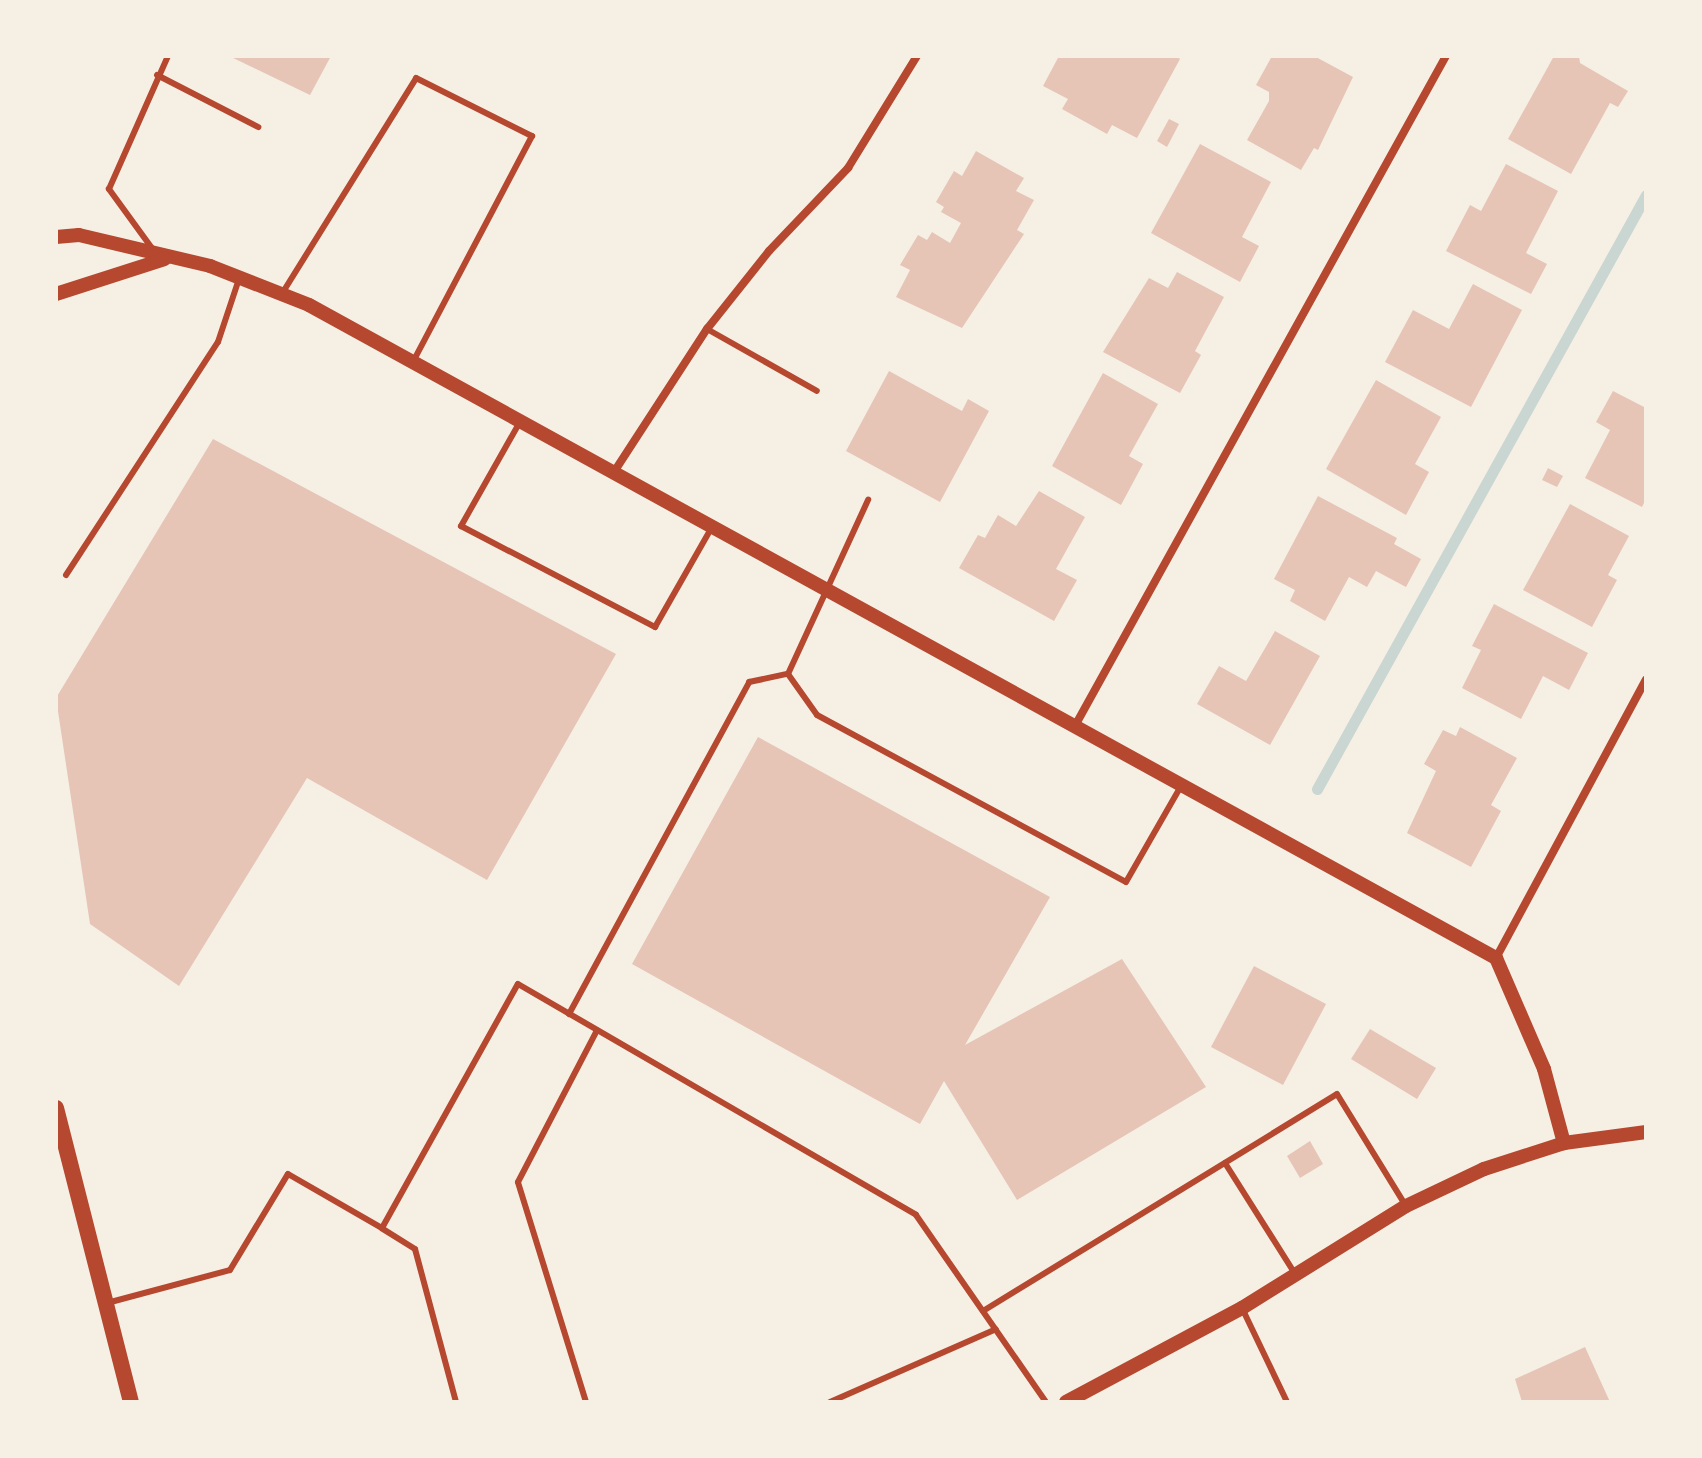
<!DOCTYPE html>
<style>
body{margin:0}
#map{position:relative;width:1702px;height:1458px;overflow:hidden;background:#f6efe4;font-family:Inter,sans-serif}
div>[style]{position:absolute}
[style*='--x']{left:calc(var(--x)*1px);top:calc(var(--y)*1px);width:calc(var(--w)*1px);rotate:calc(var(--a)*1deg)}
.stream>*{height:11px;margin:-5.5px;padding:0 5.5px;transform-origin:5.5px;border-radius:5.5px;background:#c9d6d2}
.building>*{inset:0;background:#e6c5b7}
.service>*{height:6px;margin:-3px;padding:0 3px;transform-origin:3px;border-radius:3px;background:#b5482f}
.minor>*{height:8px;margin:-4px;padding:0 4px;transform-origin:4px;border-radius:4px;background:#b5482f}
.tertiary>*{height:14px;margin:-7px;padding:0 7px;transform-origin:7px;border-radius:7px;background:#b5482f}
.secondary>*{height:16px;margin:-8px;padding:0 8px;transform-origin:8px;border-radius:8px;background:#b5482f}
span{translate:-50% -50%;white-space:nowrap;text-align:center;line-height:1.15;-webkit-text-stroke:7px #f6efe4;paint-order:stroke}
.frame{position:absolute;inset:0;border:58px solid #f6efe4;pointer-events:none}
</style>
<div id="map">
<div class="stream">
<i style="--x:1317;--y:789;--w:679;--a:-61.02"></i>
</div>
<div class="building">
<i style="clip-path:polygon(229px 56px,331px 56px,310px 95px)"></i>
<i style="clip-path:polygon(1059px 56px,1176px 56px,1180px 59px,1137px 138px,1112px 125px,1107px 134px,1062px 109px,1068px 99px,1043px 86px)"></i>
<i style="clip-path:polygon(1272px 56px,1314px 56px,1353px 77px,1318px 150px,1314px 148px,1301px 170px,1247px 140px,1269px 101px,1269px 92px,1256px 85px)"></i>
<i style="clip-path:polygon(1554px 56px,1579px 56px,1580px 63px,1628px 91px,1618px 107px,1610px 103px,1571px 174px,1508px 139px)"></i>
<i style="clip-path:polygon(1169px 119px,1179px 124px,1167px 147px,1157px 141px)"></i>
<i style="clip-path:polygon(1200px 144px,1271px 182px,1242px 237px,1259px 246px,1240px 282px,1151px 233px)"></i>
<i style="clip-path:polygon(976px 151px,1024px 178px,1016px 191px,1034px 200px,1017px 230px,1024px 234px,962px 328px,896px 297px,910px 270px,900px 265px,918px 235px,927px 240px,932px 232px,950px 243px,961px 223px,941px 212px,944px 207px,936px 202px,954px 171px,962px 176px)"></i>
<i style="clip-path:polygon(1506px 164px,1558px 191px,1526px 253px,1547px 264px,1531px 294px,1446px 251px,1470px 205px,1481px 211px)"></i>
<i style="clip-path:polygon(1177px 272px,1224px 297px,1195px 351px,1201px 355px,1180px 393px,1103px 352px,1149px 278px,1168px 288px)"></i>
<i style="clip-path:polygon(1473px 284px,1522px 310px,1471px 407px,1385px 362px,1413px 310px,1449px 329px)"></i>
<i style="clip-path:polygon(889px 371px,962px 411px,968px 399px,989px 411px,940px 502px,846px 451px)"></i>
<i style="clip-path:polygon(1103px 373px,1158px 404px,1129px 456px,1143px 464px,1121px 505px,1052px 466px)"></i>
<i style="clip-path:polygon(1376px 380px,1441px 417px,1415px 464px,1429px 472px,1406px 515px,1326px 469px)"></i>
<i style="clip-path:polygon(1613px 391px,1646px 408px,1646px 499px,1642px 507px,1585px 478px,1610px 430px,1596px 422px)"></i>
<i style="clip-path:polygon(213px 439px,616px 654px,487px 880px,307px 778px,179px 986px,90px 924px,56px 698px)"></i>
<i style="clip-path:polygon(1548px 468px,1563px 476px,1557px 487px,1542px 480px)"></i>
<i style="clip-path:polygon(1039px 491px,1085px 517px,1056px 569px,1077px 580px,1054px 621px,959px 568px,978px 535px,985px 538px,998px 515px,1016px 526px)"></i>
<i style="clip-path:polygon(1318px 496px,1397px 538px,1394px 544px,1421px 559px,1406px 587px,1376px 571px,1367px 587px,1349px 577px,1325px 621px,1290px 601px,1295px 590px,1274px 579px)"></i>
<i style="clip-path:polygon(1570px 504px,1629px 536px,1608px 575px,1617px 580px,1592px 627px,1523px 590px)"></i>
<i style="clip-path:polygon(1494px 604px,1588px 653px,1569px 690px,1543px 676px,1521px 719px,1462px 688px,1481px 650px,1472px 646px)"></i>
<i style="clip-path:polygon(1275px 631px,1320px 656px,1270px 745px,1197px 704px,1219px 666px,1246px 681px)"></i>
<i style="clip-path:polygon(1460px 727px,1517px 758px,1491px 805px,1501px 811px,1471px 867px,1407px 833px,1436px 771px,1424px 764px,1443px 730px,1456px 736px)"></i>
<i style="clip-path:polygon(758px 737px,1050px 897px,965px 1045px,1122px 959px,1206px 1087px,1017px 1200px,944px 1081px,920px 1124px,632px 964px)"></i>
<i style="clip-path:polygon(1254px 966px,1326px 1004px,1283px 1085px,1211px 1047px)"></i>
<i style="clip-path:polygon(1370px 1029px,1436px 1068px,1417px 1099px,1351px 1059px)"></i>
<i style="clip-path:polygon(1310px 1141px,1323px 1164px,1300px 1178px,1287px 1156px)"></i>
<i style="clip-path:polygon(1585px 1347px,1610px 1402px,1522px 1402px,1515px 1379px)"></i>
</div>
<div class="service">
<i style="--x:157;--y:75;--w:114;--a:27.2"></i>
<i style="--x:154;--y:251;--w:77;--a:-126"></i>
<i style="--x:109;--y:189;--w:145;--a:-66.1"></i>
<i style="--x:283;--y:292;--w:252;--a:-58.1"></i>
<i style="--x:416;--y:78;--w:130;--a:26.6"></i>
<i style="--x:532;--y:136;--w:255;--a:117.8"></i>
<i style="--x:707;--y:329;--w:126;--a:29.4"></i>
<i style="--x:521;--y:420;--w:122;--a:119.5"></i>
<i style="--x:461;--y:526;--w:219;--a:27.5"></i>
<i style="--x:655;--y:627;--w:113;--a:-60.3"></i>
<i style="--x:66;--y:575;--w:278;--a:-56.9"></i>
<i style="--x:218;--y:342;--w:66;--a:-71.6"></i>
<i style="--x:788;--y:674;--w:50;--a:54.7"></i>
<i style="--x:817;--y:715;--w:351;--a:28.4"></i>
<i style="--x:1126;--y:882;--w:111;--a:-60.2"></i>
<i style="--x:569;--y:1014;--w:378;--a:-61.5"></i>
<i style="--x:749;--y:682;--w:40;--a:-12"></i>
<i style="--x:788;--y:674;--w:192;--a:-65.3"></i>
<i style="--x:1225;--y:1163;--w:129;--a:57.7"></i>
<i style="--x:107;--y:1303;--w:127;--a:-15"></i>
<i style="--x:230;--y:1270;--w:112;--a:-58.9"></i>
<i style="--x:288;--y:1174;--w:108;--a:29.9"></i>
<i style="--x:1242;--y:1308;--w:104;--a:64.4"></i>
<i style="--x:983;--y:1311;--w:415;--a:-31.5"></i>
<i style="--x:1337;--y:1094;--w:132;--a:58.4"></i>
<i style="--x:456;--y:1402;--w:158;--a:-105"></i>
<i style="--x:415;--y:1249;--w:39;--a:-148"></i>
<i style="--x:382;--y:1228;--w:279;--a:-60.9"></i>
<i style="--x:518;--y:984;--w:460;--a:30.1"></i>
<i style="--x:916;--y:1215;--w:228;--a:55.2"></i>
<i style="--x:586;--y:1402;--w:230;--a:-107.2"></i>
<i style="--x:518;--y:1182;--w:171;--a:-62.5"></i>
<i style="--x:830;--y:1402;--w:181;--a:-23.7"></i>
</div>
<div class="minor">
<i style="--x:614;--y:472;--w:171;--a:-57"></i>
<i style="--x:707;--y:329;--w:100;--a:-51.5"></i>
<i style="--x:769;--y:251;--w:115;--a:-46.4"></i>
<i style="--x:848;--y:168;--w:132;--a:-58.4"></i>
<i style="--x:1076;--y:724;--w:764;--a:-61.02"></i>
<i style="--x:1496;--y:958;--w:316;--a:-61.7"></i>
</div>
<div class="tertiary">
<i style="--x:56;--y:237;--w:23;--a:-5"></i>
<i style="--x:79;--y:235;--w:135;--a:13.3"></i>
<i style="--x:210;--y:266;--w:106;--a:21.5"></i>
<i style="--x:309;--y:305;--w:1355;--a:28.82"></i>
<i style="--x:1496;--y:958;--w:121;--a:66.6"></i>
<i style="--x:1544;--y:1069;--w:77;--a:74.9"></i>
<i style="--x:56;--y:294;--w:114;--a:-17.8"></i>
<i style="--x:1066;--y:1402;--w:200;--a:-28.1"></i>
<i style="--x:1242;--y:1308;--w:193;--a:-31.9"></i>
<i style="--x:1406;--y:1206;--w:86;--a:-25.4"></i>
<i style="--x:1484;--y:1169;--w:84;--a:-18"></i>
<i style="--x:1564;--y:1143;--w:83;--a:-7.6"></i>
</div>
<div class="secondary">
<i style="--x:56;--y:1108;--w:303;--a:75.7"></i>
</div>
<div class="frame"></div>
</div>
